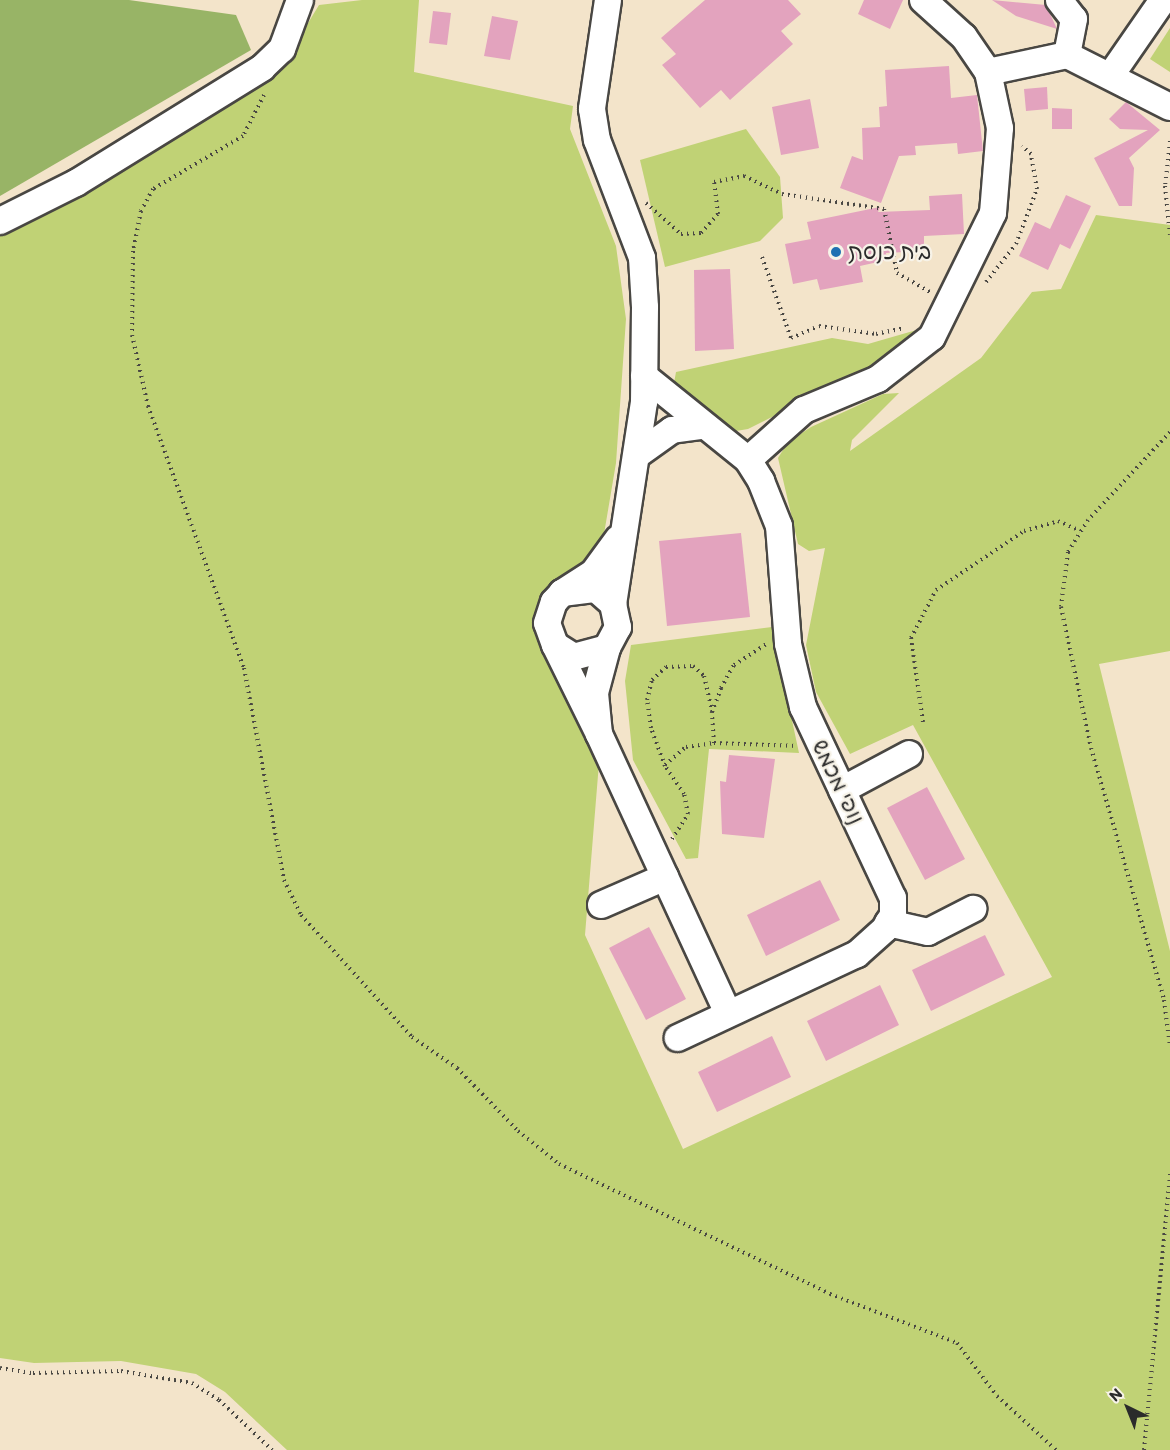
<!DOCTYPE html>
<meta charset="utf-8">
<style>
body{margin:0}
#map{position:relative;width:1170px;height:1450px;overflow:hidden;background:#f3e4ca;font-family:Itim,"Playpen Sans Hebrew",sans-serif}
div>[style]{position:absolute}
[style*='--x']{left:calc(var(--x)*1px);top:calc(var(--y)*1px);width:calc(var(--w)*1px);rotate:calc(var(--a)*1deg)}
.green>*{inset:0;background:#c0d275}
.forest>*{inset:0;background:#98b466}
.building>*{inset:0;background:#e3a3be}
.path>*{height:4px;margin-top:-2px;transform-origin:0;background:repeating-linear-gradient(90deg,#494743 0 1.5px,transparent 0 6px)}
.roads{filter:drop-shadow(2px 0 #494743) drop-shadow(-2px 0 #494743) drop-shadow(0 2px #494743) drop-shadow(0 -2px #494743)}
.minor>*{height:26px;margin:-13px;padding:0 13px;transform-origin:13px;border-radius:13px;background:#fff}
.dots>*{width:16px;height:16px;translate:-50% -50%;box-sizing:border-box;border:3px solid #f7f3e8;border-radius:50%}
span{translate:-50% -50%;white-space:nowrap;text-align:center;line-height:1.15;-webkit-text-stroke:4.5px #f7f3e8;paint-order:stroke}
.poi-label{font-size:22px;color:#2b2b2b}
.left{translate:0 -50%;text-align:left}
.street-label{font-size:22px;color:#2b2b2b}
.north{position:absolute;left:1098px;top:1378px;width:60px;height:60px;-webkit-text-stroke:4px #f7f3e8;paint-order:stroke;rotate:317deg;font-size:16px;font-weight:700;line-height:24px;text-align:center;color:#2b2b2b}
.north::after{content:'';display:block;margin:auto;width:21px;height:27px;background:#2b2b2b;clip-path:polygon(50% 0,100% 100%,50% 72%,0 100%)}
</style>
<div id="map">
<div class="green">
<i style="clip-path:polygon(362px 0,419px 0,414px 72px,573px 106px,570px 129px,616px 246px,626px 319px,616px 463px,604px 534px,581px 573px,543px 600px,599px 763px,585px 935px,683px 1149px,1052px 977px,913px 725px,850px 754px,816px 692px,806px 645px,825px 548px,809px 551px,798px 544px,778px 458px,788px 442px,811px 427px,883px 394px,899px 393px,852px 440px,850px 451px,981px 358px,1032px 292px,1061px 289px,1096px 215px,1170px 225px,1170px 651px,1099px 664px,1170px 951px,1170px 1450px,287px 1450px,225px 1392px,196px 1374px,121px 1361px,34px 1363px,0 1358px,0 233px,288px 56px,319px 5px)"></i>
<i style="clip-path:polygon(1170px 28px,1170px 72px,1150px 59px)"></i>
<i style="clip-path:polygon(746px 129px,780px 177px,783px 218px,760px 241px,665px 267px,640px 160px)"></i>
<i style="clip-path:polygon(920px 329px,878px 364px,748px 429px,736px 431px,674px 383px,676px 372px,832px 338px,868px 344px)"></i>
<i style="clip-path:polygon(772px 627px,799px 753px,709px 749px,698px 858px,686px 859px,633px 760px,625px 681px,631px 645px)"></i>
</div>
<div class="forest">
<i style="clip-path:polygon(0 0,129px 0,236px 15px,251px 50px,0 196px)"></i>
</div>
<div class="building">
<i style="clip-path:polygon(705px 0,788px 0,801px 14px,781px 31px,793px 44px,730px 100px,721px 90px,700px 108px,662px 65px,676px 54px,661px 38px)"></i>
<i style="clip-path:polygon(864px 0,903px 0,890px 29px,858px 14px)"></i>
<i style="clip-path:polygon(992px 0,1046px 5px,1057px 29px,1016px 16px)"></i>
<i style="clip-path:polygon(433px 11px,451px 13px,447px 45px,429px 43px)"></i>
<i style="clip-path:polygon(492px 16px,518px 21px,510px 60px,484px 56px)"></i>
<i style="clip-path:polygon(949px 66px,951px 98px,977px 95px,983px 151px,958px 154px,957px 143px,915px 146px,916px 155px,899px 156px,881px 203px,840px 188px,852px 156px,863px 160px,862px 128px,880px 127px,879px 107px,887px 106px,885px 70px)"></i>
<i style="clip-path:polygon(1047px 87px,1048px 109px,1026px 111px,1024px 89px)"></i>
<i style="clip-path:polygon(810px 99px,819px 148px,781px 155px,772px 107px)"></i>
<i style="clip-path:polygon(1126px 102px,1160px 130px,1129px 158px,1134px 168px,1132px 206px,1119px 206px,1094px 158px,1148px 130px,1120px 129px,1109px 119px)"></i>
<i style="clip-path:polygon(1052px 108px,1072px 109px,1072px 129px,1052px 129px)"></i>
<i style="clip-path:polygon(962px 194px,964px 234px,924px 236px,924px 251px,886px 253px,887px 260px,860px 266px,863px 282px,820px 290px,817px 279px,793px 284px,785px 244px,811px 239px,807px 222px,880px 207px,878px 212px,930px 210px,929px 196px)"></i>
<i style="clip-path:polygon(1066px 195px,1091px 206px,1070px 249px,1060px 244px,1048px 270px,1019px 256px,1035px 222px,1050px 229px)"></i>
<i style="clip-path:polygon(730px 269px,734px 349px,695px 351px,694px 270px)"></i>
<i style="clip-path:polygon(741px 533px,750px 617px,667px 626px,659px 541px)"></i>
<i style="clip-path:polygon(729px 755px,775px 759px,764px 838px,722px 834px,720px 781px,726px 782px)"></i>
<i style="clip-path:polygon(927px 787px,965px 859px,925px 880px,887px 808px)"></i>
<i style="clip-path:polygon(820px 880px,840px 920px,766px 956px,747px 915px)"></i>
<i style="clip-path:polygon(649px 927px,686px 999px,646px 1020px,609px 948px)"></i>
<i style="clip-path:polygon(985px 935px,1005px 975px,931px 1011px,912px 970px)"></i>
<i style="clip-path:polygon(880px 985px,899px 1025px,826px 1061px,807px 1021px)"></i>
<i style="clip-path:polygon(772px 1036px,791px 1077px,717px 1112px,698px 1072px)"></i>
</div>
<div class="path">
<i style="--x:264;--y:95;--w:46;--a:117.1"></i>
<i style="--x:243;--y:136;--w:104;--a:149.5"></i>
<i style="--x:153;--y:189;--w:25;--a:119"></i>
<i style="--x:141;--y:211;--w:41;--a:101.3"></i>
<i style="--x:133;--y:251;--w:84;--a:90.7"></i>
<i style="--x:132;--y:335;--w:73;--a:77.3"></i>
<i style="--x:148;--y:406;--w:279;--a:69.9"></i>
<i style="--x:244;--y:668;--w:216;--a:79.3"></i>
<i style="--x:284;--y:880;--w:39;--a:64"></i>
<i style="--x:301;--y:915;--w:165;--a:47.7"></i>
<i style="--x:412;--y:1037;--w:55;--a:34.6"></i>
<i style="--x:457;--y:1068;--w:88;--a:45.9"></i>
<i style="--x:518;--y:1131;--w:53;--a:38.8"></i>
<i style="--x:559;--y:1164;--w:301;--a:25.6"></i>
<i style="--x:830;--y:1294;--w:136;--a:21.1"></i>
<i style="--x:957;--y:1343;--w:66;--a:53"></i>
<i style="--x:997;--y:1396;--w:80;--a:42.5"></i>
<i style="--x:1170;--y:141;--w:45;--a:96.3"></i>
<i style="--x:1165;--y:186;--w:49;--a:84.2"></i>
<i style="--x:646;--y:203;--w:47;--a:41.5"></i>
<i style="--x:681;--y:234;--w:20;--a:-3"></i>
<i style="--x:701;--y:233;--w:25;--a:-48"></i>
<i style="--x:718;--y:214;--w:32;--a:-97"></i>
<i style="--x:714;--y:182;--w:31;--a:-11"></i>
<i style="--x:744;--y:176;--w:42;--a:25.3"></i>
<i style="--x:782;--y:194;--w:103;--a:8.4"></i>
<i style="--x:884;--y:209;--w:65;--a:78.5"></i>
<i style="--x:897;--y:273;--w:38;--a:30"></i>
<i style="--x:762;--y:257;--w:86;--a:70.3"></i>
<i style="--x:791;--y:338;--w:30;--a:-23"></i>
<i style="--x:819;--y:326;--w:58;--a:8"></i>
<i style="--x:876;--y:334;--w:29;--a:-12"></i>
<i style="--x:986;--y:282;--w:48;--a:-51.7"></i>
<i style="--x:1016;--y:244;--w:59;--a:-69.1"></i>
<i style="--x:1037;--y:189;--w:36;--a:-100"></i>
<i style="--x:1031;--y:154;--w:12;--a:-138"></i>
<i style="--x:1170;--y:432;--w:120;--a:133"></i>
<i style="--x:1088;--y:520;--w:38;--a:122"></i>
<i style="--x:1068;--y:552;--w:55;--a:97.3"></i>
<i style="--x:1061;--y:607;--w:144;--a:78"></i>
<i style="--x:1091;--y:748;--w:262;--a:73.8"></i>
<i style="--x:1164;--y:1000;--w:47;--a:82.7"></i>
<i style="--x:923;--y:722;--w:85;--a:-98.1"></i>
<i style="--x:911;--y:638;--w:54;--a:-62.5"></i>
<i style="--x:936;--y:590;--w:106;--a:-33.8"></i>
<i style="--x:1024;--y:531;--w:35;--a:-16"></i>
<i style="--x:1058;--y:521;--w:24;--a:24"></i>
<i style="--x:714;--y:743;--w:31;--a:-94"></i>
<i style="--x:712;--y:712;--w:26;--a:-69"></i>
<i style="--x:721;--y:688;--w:26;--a:-61"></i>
<i style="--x:734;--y:665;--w:38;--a:-33"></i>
<i style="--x:665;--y:765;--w:28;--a:-41"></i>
<i style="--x:686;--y:747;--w:28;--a:-8"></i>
<i style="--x:714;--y:743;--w:83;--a:2.1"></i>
<i style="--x:672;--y:839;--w:30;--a:-57"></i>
<i style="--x:688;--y:814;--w:20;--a:-101"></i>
<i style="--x:684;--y:794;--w:34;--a:-124"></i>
<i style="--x:665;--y:766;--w:40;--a:-110.2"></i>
<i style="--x:651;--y:728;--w:28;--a:-98"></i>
<i style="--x:647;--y:700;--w:21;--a:-76"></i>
<i style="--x:652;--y:680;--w:19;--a:-43"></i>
<i style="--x:666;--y:667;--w:27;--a:-2"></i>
<i style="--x:693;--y:666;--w:15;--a:42"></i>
<i style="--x:704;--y:676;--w:37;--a:77"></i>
<i style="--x:0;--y:1368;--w:33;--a:9"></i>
<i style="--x:33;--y:1373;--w:88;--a:-1.3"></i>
<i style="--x:121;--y:1371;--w:72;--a:9.6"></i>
<i style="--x:192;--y:1383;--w:32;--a:32"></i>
<i style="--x:219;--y:1400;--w:73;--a:43.3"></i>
<i style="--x:1144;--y:1450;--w:278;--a:-84.6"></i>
</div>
<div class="roads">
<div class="minor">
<i style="--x:608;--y:0;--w:110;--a:98.4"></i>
<i style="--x:592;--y:109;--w:31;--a:81"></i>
<i style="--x:597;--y:140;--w:126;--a:69.1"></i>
<i style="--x:642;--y:258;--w:49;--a:86.5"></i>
<i style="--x:645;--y:307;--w:95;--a:90.6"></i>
<i style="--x:644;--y:402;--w:204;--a:98.7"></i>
<i style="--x:923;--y:0;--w:55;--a:42.1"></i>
<i style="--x:964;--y:37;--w:42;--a:55.6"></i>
<i style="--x:988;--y:72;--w:81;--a:-12.1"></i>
<i style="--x:1067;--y:55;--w:115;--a:26.8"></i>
<i style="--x:1059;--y:0;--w:24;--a:52"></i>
<i style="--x:1074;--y:19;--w:37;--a:101"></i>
<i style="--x:1111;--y:75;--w:91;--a:-55.3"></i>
<i style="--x:0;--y:221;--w:85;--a:-26.6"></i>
<i style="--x:76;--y:183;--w:219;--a:-31.7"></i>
<i style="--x:262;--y:68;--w:28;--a:-44"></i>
<i style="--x:282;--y:49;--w:52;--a:-69.8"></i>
<i style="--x:644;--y:376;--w:134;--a:38.9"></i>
<i style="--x:748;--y:460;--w:25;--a:58"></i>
<i style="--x:761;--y:481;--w:48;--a:68.2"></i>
<i style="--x:779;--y:526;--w:118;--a:85.6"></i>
<i style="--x:788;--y:644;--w:65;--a:76.6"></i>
<i style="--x:803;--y:707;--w:211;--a:64.8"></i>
<i style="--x:893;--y:898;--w:17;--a:90"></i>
<i style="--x:893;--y:915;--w:16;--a:120"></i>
<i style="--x:885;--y:929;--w:38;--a:138"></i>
<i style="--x:857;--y:954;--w:198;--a:154.9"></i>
<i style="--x:637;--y:455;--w:43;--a:-35.5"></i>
<i style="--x:672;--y:430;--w:30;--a:-8"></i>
<i style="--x:748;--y:460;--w:75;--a:-41.8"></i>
<i style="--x:804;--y:410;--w:80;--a:-22.7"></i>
<i style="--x:878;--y:379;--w:68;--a:-37.9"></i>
<i style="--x:932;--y:337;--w:138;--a:-63.8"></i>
<i style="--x:993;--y:213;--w:85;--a:-85.3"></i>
<i style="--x:1000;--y:128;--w:57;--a:-102.1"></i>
<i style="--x:562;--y:593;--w:34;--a:-7"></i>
<i style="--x:596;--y:589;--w:23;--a:41"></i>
<i style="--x:613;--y:604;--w:24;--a:78"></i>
<i style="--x:618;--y:627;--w:24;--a:118"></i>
<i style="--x:607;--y:648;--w:34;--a:165"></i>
<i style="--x:574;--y:657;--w:22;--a:-148"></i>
<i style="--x:555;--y:645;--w:23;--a:-110"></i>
<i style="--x:547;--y:623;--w:22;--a:-72"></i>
<i style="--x:554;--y:602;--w:12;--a:-48"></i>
<i style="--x:562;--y:593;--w:38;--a:-33"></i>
<i style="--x:594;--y:572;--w:41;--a:-54"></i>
<i style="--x:555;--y:645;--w:99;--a:63.7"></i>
<i style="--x:599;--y:734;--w:41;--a:-95.6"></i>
<i style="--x:595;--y:693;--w:47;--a:-75.1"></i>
<i style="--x:599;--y:734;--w:307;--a:65.2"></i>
<i style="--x:842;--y:790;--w:76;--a:-28.2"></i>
<i style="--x:601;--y:905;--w:70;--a:-23.6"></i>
<i style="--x:888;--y:923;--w:41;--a:12.7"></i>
<i style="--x:928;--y:932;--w:51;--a:-27.1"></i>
</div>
</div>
<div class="dots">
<i style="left:836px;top:252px;background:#1f6fb2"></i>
</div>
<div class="poi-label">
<span class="left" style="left:848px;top:252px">בית כנסת</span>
</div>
<div class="street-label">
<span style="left:838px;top:782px;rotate:64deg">נופי מכמש</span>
</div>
<div class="north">N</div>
</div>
